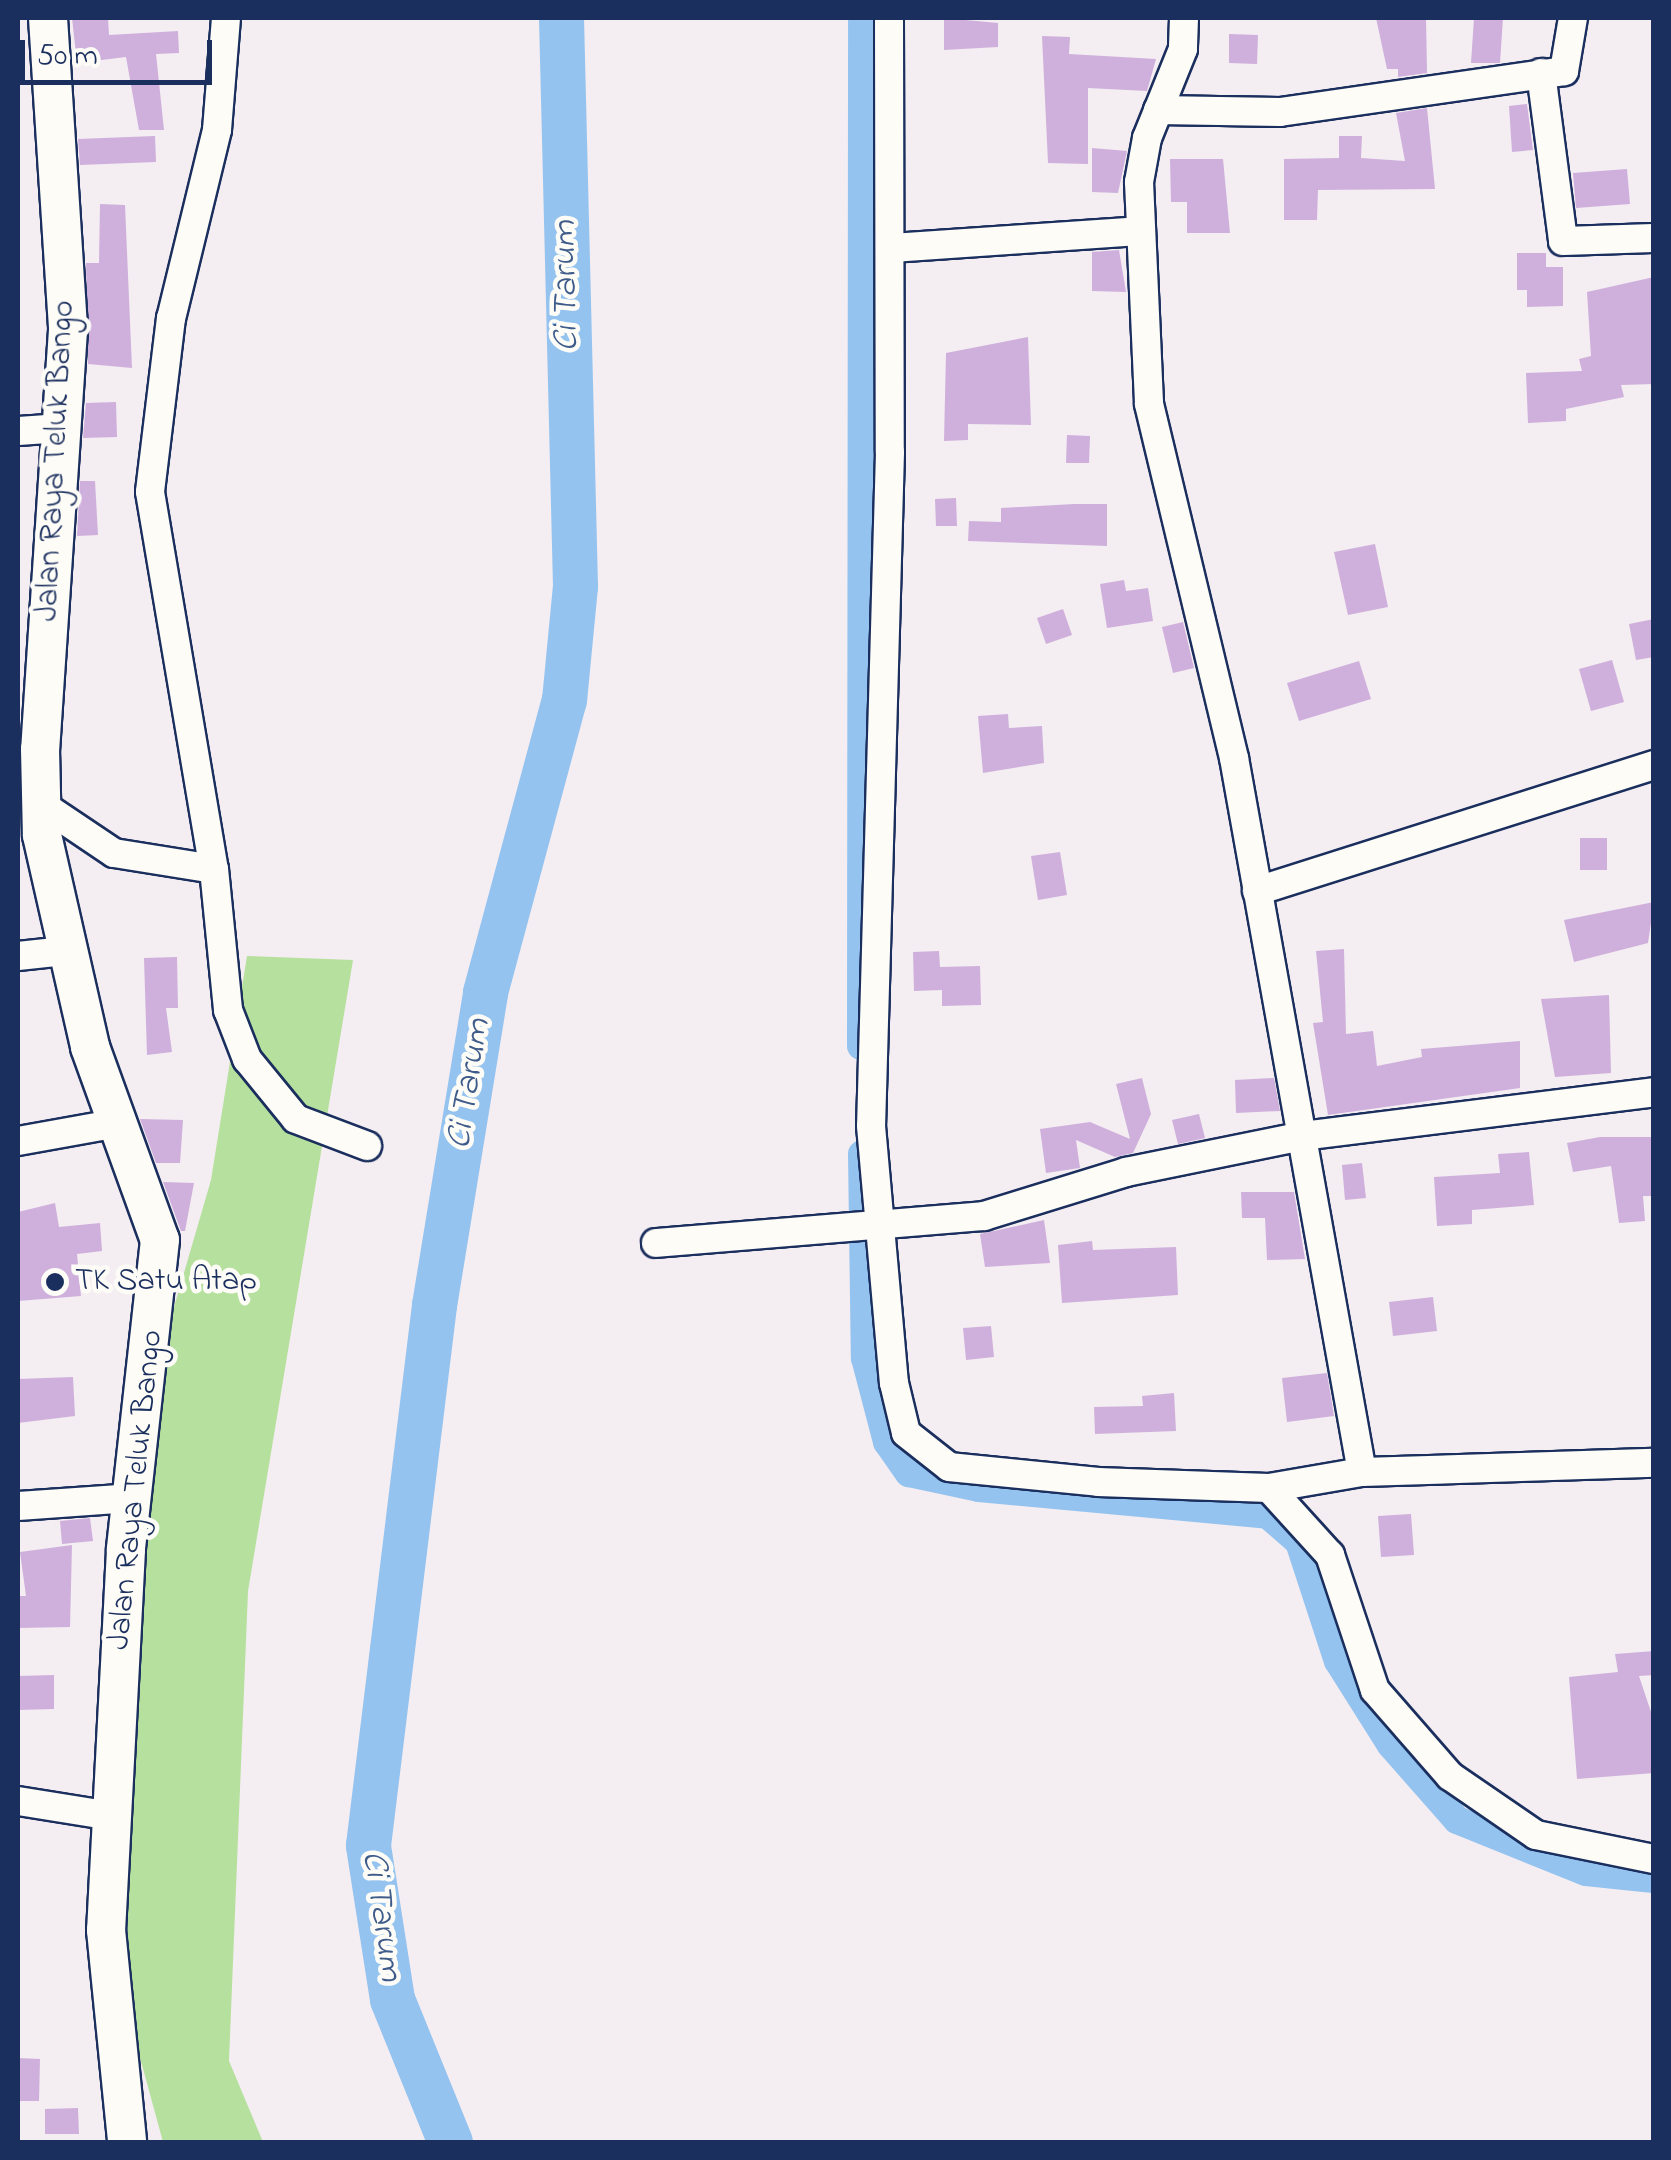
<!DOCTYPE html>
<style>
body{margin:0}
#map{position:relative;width:1671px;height:2160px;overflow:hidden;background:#f4edf2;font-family:"Indie Flower",sans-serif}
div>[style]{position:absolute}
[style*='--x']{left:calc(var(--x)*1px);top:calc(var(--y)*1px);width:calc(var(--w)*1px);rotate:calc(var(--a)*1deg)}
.green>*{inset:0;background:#b6e09d}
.canal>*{height:28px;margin:-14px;padding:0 14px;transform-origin:14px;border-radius:14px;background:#94c3ef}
.river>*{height:45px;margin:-22.5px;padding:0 22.5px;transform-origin:22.5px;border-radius:22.5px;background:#94c3ef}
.building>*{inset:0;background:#cfb0dc}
.roads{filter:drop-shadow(2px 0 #1b2f5e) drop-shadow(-2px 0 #1b2f5e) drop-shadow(0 2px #1b2f5e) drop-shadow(0 -2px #1b2f5e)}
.street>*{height:28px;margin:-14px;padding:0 14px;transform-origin:14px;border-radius:14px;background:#fdfcf7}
.secondary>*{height:38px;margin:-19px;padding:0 19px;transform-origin:19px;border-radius:19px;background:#fdfcf7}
.dots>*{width:28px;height:28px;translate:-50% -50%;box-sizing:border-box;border:5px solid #fdfcf7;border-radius:50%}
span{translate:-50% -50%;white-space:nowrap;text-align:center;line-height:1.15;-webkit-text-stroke:9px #fdfcf7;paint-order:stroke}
.street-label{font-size:32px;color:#1b2f5e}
.poi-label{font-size:32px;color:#1b2f5e}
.left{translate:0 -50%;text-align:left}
.water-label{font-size:35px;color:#3f5b8a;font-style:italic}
.frame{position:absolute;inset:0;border:20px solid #1b2f5e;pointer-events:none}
.scale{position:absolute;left:20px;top:40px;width:192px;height:45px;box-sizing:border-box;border:5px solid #1b2f5e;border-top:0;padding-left:12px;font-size:30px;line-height:35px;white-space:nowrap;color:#1b2f5e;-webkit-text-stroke:8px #fdfcf7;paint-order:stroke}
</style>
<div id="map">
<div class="green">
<i style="clip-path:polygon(247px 956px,353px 960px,248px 1591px,229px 2061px,263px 2142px,163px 2142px,120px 1984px,154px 1376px,211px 1180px)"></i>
</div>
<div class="canal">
<i style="--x:861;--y:1046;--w:1028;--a:-89.94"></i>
<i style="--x:862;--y:1154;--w:204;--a:89.2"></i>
<i style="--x:865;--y:1358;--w:87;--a:75.3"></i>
<i style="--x:887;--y:1442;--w:38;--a:55"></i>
<i style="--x:909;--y:1473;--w:72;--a:12.1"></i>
<i style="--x:979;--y:1488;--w:290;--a:5.3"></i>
<i style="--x:1268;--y:1515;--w:41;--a:41.1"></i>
<i style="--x:1299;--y:1542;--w:125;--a:71.9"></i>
<i style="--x:1338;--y:1661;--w:99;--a:57.8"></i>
<i style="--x:1391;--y:1745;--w:100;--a:48.7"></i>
<i style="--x:1457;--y:1820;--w:139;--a:22"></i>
<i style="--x:1586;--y:1872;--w:68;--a:5.9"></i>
</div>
<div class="river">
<i style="--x:450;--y:2142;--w:154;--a:-112.1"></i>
<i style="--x:392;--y:1999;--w:156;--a:-98.9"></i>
<i style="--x:368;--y:1845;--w:544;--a:-83.03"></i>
<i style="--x:434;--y:1305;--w:317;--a:-80.7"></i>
<i style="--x:485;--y:992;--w:302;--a:-74.9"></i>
<i style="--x:564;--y:700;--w:115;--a:-84.5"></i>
<i style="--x:575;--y:586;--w:568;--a:-91.41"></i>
</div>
<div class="building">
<i style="clip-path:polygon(72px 18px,108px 18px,109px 35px,178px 31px,179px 53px,156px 54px,164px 130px,139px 130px,126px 57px,77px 63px)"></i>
<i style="clip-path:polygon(944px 18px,998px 23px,998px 47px,944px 50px)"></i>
<i style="clip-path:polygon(1376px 18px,1426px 18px,1427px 73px,1398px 77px,1398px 69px,1387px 69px)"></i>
<i style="clip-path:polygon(1474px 18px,1503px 18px,1500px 63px,1471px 63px)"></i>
<i style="clip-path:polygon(1229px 34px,1258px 35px,1257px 64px,1229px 63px)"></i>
<i style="clip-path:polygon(1042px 36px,1070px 37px,1069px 54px,1156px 59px,1147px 91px,1088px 88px,1088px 164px,1048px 163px)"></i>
<i style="clip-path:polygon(1527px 104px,1533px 150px,1512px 152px,1509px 106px)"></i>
<i style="clip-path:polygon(1427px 108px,1435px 189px,1318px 190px,1317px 220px,1284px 220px,1284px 159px,1339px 158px,1339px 136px,1362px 136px,1361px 158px,1405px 161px,1396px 113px)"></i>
<i style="clip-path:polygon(155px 136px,156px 162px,80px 165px,78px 139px)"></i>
<i style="clip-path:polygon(1092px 148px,1127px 151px,1118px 193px,1092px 192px)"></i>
<i style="clip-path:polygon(1170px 159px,1223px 159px,1230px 233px,1187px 233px,1187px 202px,1171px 202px)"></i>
<i style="clip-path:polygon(1627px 169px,1630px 204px,1576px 208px,1573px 173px)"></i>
<i style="clip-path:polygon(100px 204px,125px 205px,132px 368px,88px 364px,86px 263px,99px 263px)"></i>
<i style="clip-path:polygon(1119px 250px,1126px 292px,1092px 291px,1092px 252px)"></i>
<i style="clip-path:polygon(1517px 253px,1546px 253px,1546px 267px,1563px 267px,1563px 306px,1527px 307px,1527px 290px,1517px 290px)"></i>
<i style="clip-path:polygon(1654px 277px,1654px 384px,1621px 385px,1624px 397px,1566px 409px,1566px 421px,1528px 423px,1526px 373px,1582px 371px,1579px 359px,1591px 356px,1587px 292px)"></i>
<i style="clip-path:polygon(1028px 337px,1031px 425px,968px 424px,968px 440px,944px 441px,946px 353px)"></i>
<i style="clip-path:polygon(116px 402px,117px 437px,83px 438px,86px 403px)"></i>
<i style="clip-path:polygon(1067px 435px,1090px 436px,1089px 463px,1066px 463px)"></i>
<i style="clip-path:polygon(80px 481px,95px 481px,98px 535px,77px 536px)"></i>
<i style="clip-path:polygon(956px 498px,957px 526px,936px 526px,935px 499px)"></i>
<i style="clip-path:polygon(1074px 504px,1107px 504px,1107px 546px,968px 541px,969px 521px,1001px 522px,1001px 508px)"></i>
<i style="clip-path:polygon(1375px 544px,1388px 607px,1348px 615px,1334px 552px)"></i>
<i style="clip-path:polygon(1124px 580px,1126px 591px,1148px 588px,1153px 621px,1107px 628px,1100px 584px)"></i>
<i style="clip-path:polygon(1063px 609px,1072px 635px,1046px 644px,1037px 618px)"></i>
<i style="clip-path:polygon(1654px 619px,1654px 657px,1636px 660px,1629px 624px)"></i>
<i style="clip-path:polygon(1183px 622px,1194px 668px,1173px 673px,1162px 627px)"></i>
<i style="clip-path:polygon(1612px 660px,1624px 702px,1591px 711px,1579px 669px)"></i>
<i style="clip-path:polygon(1359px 661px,1371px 699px,1299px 721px,1287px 683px)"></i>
<i style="clip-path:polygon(1008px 714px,1009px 728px,1042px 726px,1044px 763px,983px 773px,978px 716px)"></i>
<i style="clip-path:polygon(1580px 838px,1607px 838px,1607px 870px,1580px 870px)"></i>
<i style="clip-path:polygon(1060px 852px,1067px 895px,1038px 900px,1031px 856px)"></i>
<i style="clip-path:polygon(1654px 902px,1648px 943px,1574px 962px,1564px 920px)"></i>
<i style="clip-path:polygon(1344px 949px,1346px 1034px,1373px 1031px,1377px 1066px,1422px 1057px,1421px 1049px,1520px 1041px,1520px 1088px,1328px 1115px,1313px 1023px,1323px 1022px,1316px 951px)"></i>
<i style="clip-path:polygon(939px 951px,940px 967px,980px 966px,981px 1005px,942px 1006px,942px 990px,914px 991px,913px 952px)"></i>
<i style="clip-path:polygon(177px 957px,178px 1008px,166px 1008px,172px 1052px,147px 1055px,144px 958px)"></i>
<i style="clip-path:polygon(1609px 995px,1611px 1073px,1555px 1077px,1541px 999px)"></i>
<i style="clip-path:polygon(1142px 1078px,1151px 1114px,1133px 1153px,1115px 1157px,1076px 1140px,1080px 1168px,1046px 1173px,1040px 1129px,1090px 1122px,1130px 1139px,1116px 1084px)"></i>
<i style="clip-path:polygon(1274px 1078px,1280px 1111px,1236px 1113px,1235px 1080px)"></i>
<i style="clip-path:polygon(1199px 1114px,1205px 1138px,1178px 1144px,1172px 1120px)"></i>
<i style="clip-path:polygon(140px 1119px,183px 1120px,180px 1163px,156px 1163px)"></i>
<i style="clip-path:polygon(1600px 1137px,1654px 1137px,1654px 1196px,1643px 1196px,1645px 1221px,1619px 1223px,1611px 1166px,1573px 1172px,1567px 1143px)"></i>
<i style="clip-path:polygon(1529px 1152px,1534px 1205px,1472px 1210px,1472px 1224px,1437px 1226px,1434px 1177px,1500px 1173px,1498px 1154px)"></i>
<i style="clip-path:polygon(1362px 1163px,1366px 1198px,1345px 1200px,1342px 1165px)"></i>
<i style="clip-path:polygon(163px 1182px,194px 1183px,185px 1231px,181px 1231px)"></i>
<i style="clip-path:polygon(1241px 1192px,1294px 1192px,1305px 1259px,1267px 1260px,1265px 1218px,1242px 1218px)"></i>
<i style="clip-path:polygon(55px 1203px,59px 1227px,100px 1223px,102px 1251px,77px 1254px,81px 1296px,18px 1301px,18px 1212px)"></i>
<i style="clip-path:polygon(1044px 1220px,1050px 1263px,985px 1267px,980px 1234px)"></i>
<i style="clip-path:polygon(1092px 1241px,1093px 1250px,1176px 1247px,1178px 1295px,1062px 1303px,1058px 1245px)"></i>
<i style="clip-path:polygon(1433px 1297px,1437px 1331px,1393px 1336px,1389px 1302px)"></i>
<i style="clip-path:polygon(991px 1326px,994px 1357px,966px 1360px,963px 1328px)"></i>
<i style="clip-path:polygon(1327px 1373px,1334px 1416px,1287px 1422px,1282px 1378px)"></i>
<i style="clip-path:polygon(73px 1377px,75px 1416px,18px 1423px,18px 1379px)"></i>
<i style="clip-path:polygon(1174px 1393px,1176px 1431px,1095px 1434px,1094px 1407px,1143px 1406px,1142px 1396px)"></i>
<i style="clip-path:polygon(1411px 1514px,1414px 1555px,1381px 1557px,1378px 1516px)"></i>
<i style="clip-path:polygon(90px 1518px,93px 1541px,62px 1544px,60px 1521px)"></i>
<i style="clip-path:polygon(72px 1545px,70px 1627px,18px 1628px,18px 1596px,26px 1596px,20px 1552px)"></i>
<i style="clip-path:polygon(1654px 1651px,1654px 1675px,1639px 1676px,1654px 1721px,1654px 1773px,1577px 1779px,1569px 1677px,1618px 1672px,1615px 1654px)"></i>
<i style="clip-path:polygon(54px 1675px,54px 1709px,18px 1710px,18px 1676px)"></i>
<i style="clip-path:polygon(18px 2058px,40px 2059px,39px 2101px,18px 2101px)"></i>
<i style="clip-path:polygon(78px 2108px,79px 2134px,45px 2134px,45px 2109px)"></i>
</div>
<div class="roads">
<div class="street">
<i style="--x:226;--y:18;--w:112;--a:94.6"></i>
<i style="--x:217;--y:130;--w:194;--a:103.7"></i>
<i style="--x:171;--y:318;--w:175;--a:96.9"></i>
<i style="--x:150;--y:492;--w:382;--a:80.4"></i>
<i style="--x:214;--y:869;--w:142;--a:84.3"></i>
<i style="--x:228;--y:1010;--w:53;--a:68.8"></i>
<i style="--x:247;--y:1059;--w:77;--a:50.8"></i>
<i style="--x:296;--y:1119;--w:76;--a:20.8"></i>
<i style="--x:889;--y:18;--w:434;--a:89.9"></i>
<i style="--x:890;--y:452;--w:674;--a:91.61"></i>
<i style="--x:871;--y:1126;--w:258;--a:84.9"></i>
<i style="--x:894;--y:1383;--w:51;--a:76.5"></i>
<i style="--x:906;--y:1433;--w:55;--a:38.3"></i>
<i style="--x:949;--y:1467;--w:150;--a:5.7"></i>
<i style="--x:1098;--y:1482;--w:171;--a:2"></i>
<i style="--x:1269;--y:1488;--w:94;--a:-9.8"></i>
<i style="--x:1362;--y:1472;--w:292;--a:-1.8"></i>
<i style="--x:1184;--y:18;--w:31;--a:92"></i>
<i style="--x:1183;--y:49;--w:96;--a:112"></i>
<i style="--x:1147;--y:138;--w:45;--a:100.3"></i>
<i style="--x:1139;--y:182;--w:222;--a:87.4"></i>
<i style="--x:1149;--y:404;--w:364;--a:76.5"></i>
<i style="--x:1234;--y:758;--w:725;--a:79.84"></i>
<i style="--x:1541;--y:73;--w:169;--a:82.5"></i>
<i style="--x:1563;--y:241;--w:91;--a:-1.9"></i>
<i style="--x:1158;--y:110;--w:122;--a:0.9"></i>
<i style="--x:1280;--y:112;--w:287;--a:-8.2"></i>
<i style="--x:1564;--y:71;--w:54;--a:-80.4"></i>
<i style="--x:891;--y:248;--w:249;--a:-3.9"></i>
<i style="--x:18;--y:431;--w:44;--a:-3.9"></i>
<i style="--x:41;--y:804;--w:88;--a:33.9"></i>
<i style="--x:114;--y:853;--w:101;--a:9.1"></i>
<i style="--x:1257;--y:891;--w:417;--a:-17.6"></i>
<i style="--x:18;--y:956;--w:47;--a:-6.1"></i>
<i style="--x:18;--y:1141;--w:102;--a:-10.2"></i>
<i style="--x:656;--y:1243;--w:329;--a:-4.7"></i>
<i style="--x:984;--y:1216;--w:149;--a:-17.2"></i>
<i style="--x:1126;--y:1172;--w:181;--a:-11.5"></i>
<i style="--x:1303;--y:1136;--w:354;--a:-7.1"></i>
<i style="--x:1269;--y:1488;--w:91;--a:47.7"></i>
<i style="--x:1330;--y:1555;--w:142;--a:71.6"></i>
<i style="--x:1375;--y:1690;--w:114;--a:48.9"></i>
<i style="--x:1450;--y:1776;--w:104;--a:34.5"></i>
<i style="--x:1536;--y:1835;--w:120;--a:11.5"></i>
<i style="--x:18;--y:1506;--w:113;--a:-4"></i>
<i style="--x:18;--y:1801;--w:95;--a:9.1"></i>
</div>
<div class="secondary">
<i style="--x:48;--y:18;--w:313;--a:86.3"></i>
<i style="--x:68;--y:330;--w:420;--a:93.8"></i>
<i style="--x:40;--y:749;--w:86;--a:88.7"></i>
<i style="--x:42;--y:835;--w:217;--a:77.2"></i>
<i style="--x:90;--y:1047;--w:205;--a:70.1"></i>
<i style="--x:160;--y:1240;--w:312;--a:96.3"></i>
<i style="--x:126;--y:1550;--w:381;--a:93"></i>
<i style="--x:106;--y:1930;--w:213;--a:84.3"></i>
</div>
</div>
<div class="dots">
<i style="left:55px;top:1282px;background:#1b2f5e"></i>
</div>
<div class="street-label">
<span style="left:57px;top:461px;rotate:-87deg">Jalan Raya Teluk Bango</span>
<span style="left:137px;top:1490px;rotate:-84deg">Jalan Raya Teluk Bango</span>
</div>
<div class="poi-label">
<span class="left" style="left:75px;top:1282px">TK Satu Atap</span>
</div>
<div class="water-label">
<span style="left:567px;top:286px;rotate:-91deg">Ci Tarum</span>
<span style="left:470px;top:1084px;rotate:-81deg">Ci Tarum</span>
<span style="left:381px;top:1916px;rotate:82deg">Ci Tarum</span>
</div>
<div class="frame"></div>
<div class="scale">50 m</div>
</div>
